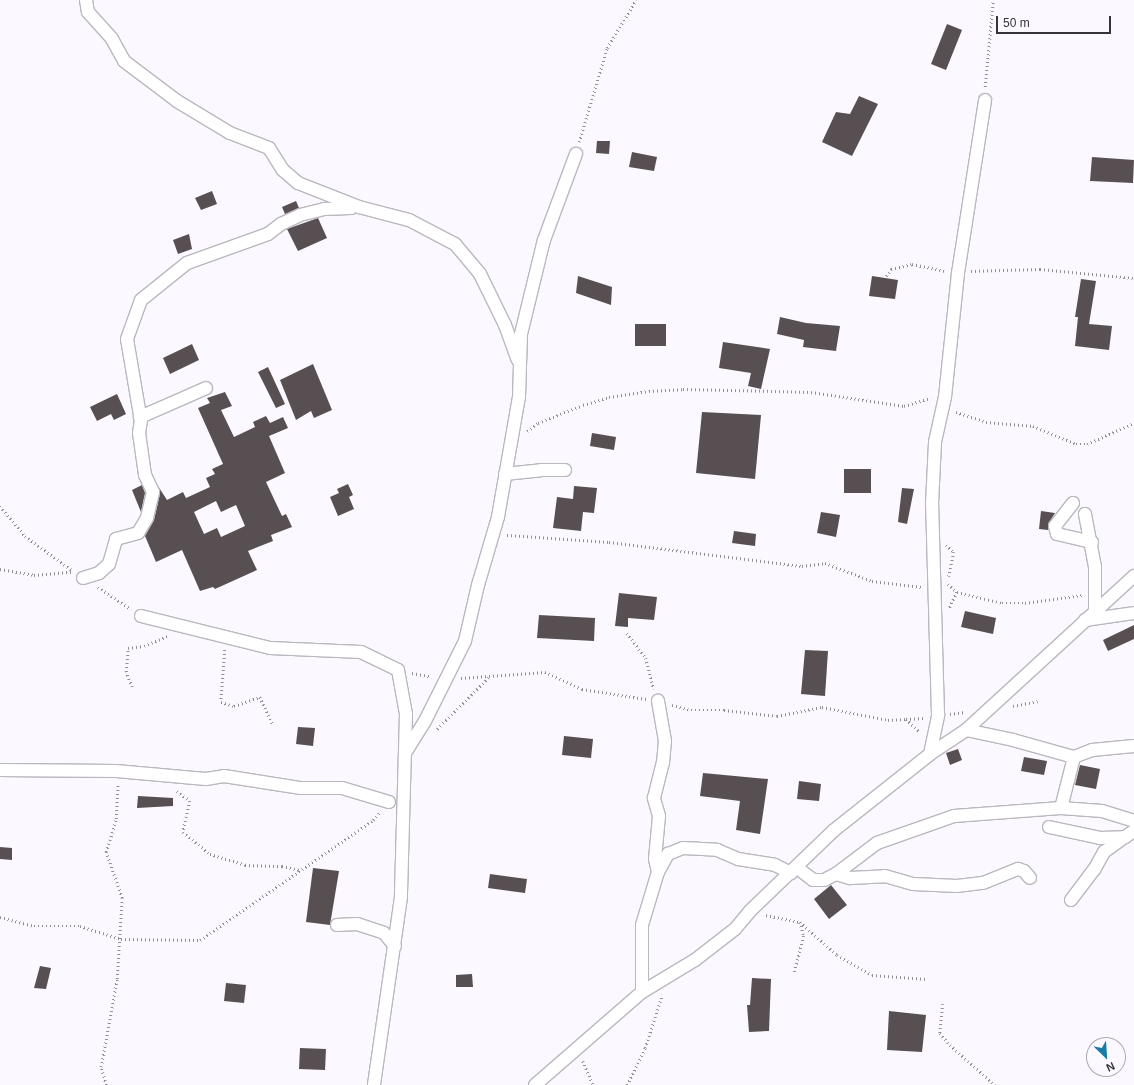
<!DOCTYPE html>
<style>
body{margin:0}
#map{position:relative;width:1134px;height:1085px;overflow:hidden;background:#fbf9ff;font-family:Arial,sans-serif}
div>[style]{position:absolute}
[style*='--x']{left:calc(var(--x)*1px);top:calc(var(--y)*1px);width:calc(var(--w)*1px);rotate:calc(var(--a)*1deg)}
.building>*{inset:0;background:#584f53}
.path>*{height:2.5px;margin-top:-1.25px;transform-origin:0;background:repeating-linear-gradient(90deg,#908f94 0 1px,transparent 0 4px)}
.roads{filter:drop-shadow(1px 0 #bab7c0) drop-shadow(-1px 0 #bab7c0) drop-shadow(0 1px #bab7c0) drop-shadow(0 -1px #bab7c0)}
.minor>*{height:12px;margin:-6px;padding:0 6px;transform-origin:6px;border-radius:6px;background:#fff}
span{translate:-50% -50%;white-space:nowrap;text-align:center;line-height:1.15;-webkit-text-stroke:4px #fbf9ff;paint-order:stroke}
.north{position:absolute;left:1086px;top:1037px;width:40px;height:40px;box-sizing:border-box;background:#fbf9ff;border:1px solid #acaaaf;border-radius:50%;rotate:155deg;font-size:11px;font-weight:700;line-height:16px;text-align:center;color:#353438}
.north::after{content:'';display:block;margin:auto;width:14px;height:18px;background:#197ba7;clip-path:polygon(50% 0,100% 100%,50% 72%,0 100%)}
.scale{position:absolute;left:996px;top:16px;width:115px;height:18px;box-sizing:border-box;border:2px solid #353438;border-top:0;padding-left:5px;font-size:12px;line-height:14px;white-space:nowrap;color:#353438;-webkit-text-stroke:3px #fbf9ff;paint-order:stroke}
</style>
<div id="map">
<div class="building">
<i style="clip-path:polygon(947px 24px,962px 30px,946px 70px,931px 64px)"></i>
<i style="clip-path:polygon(859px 96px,878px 104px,852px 156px,822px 142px,836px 112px,850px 114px)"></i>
<i style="clip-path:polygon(597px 141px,610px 141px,609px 154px,596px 153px)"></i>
<i style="clip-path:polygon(632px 152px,657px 157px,654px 171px,629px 167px)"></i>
<i style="clip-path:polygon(1092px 157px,1134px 160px,1133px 183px,1090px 181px)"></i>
<i style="clip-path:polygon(212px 191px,217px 204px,201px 210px,195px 198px)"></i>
<i style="clip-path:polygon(296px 201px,299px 208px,285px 214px,282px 207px)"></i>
<i style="clip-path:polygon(318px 218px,327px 238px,298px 251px,287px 229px)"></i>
<i style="clip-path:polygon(189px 234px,192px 249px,178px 254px,173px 240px)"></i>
<i style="clip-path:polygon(578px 276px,612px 287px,611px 305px,576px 293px)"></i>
<i style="clip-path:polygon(872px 276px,898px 280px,895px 299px,869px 296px)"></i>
<i style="clip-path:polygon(1081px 279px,1096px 281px,1089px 324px,1112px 326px,1109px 350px,1075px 346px,1078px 317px,1075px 317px)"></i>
<i style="clip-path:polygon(780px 317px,806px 323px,840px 326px,836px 351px,803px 347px,804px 340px,777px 334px)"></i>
<i style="clip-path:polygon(635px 324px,666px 324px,666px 346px,635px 346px)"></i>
<i style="clip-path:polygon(723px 342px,770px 349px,761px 389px,748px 386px,751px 373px,719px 368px)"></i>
<i style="clip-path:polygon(192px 344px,199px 360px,170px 374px,163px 358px)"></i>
<i style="clip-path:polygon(313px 364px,332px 410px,314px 418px,311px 411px,296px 420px,280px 380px)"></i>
<i style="clip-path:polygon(268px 367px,285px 404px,276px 408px,258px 372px)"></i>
<i style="clip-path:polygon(evenodd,225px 392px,232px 406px,221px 410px,234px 437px,255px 427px,253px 422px,266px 416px,270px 423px,283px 417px,288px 428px,269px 436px,285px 473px,266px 482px,282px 516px,286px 514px,292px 527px,271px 535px,273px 541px,248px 551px,257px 570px,215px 589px,213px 587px,200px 591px,182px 550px,156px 562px,145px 536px,154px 520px,160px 494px,158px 486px,167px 500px,183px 492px,186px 498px,210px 487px,206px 478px,215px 474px,212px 469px,223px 464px,198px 408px,210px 403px,207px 398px,225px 392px,216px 501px,221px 512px,236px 505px,245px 526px,221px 537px,217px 528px,204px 534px,194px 512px,216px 501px)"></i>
<i style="clip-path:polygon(117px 394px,126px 414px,114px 420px,111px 414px,97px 421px,90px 407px)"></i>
<i style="clip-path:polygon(702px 412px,761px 415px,755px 479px,696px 473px)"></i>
<i style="clip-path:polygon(592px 433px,616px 437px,614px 450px,590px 446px)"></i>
<i style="clip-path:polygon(844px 469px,871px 469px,871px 493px,844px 493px)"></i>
<i style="clip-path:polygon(348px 484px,353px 495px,349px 497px,354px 509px,338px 516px,330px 497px,339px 493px,337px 489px)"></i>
<i style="clip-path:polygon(142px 485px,145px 493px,141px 512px,132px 490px)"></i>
<i style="clip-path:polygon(574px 486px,597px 488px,594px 513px,583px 512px,581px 531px,553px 528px,557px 497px,573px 499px)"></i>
<i style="clip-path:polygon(902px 488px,914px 489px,907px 524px,898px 522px)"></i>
<i style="clip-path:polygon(1041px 511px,1055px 513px,1048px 524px,1048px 530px,1039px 529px)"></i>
<i style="clip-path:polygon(821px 512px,840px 515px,836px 537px,817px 533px)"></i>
<i style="clip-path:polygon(734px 531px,756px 534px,755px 546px,732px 543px)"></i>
<i style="clip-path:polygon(619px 593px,657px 597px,654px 620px,628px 618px,628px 627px,615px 626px)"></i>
<i style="clip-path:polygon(965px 611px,996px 618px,993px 634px,961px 627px)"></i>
<i style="clip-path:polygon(539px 615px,595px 618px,594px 641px,537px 638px)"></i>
<i style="clip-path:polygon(1134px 625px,1134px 639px,1108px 651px,1103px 640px)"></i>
<i style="clip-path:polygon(805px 650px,828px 651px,825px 696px,801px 694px)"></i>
<i style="clip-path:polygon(298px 727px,315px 728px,313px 746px,296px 744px)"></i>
<i style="clip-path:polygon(564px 736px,593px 739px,591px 758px,562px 755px)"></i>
<i style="clip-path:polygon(958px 749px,962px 760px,950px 765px,946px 753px)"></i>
<i style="clip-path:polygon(1024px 757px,1047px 761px,1044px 775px,1021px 771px)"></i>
<i style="clip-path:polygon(1080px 765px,1100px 769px,1096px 789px,1075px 785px)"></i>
<i style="clip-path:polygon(703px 773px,768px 779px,760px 834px,736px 830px,740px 801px,700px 796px)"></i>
<i style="clip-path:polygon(799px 781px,821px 784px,819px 801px,797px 799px)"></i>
<i style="clip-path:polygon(138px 796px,173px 798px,173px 806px,137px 808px)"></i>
<i style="clip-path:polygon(0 847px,12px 848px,12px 860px,0 859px)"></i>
<i style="clip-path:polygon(313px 868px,339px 871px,330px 925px,306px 922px)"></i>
<i style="clip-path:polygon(490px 874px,527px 879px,525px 893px,488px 888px)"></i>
<i style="clip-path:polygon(831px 885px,847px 905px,829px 919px,814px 899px)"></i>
<i style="clip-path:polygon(40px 966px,51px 968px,46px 989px,34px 988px)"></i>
<i style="clip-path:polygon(472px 974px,473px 987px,456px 987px,456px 975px)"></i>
<i style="clip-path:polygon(752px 978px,771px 979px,769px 1031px,749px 1032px,747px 1005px,750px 1005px)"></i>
<i style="clip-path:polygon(226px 983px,246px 985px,244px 1003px,224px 1001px)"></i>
<i style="clip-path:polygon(889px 1011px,926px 1015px,922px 1052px,887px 1050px)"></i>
<i style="clip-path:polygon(300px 1048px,326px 1049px,325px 1070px,299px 1069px)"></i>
</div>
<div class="path">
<i style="--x:985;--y:87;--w:87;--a:-84.7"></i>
<i style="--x:579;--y:142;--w:98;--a:-73.4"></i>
<i style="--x:607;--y:48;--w:56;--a:-58.9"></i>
<i style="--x:971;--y:271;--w:69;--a:-1.7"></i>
<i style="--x:1040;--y:269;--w:94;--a:5.5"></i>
<i style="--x:886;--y:276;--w:9;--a:-54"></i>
<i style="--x:891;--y:269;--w:22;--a:-13"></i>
<i style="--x:912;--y:264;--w:34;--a:12"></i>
<i style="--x:956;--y:412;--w:32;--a:18"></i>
<i style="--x:986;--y:422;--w:47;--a:4.9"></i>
<i style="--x:1033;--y:426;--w:47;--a:22.7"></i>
<i style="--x:1076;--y:444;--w:11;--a:0"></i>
<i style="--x:1087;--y:444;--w:51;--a:-24.1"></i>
<i style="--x:527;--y:431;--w:14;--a:-36"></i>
<i style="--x:538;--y:423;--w:48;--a:-21.8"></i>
<i style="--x:583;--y:405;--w:27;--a:-17"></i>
<i style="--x:609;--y:397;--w:40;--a:-8.5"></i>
<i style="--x:649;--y:391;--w:34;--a:-3"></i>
<i style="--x:683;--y:389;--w:128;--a:1.3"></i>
<i style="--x:811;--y:392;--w:94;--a:8.6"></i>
<i style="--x:904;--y:406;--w:28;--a:-17"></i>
<i style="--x:0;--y:506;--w:39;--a:50"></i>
<i style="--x:25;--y:536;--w:58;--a:35.9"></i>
<i style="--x:507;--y:535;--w:102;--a:3.9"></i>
<i style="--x:609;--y:542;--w:194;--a:7.1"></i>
<i style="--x:802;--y:566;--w:23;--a:-7"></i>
<i style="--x:825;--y:563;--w:50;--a:21"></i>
<i style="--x:872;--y:581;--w:50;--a:6.8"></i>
<i style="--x:946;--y:545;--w:11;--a:41"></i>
<i style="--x:954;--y:552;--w:25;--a:102"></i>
<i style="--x:0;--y:569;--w:35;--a:10"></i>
<i style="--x:34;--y:575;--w:38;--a:-5"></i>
<i style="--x:948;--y:584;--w:12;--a:42"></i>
<i style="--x:957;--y:592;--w:19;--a:115"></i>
<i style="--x:98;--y:587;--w:40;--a:34"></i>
<i style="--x:957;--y:592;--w:46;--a:13.7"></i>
<i style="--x:1002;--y:603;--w:23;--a:0"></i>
<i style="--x:1025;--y:603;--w:59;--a:-7.9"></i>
<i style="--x:627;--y:633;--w:31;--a:53"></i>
<i style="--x:646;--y:658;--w:32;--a:76"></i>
<i style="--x:225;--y:650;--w:52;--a:94.4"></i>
<i style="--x:221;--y:702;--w:14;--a:17"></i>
<i style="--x:234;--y:706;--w:28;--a:-19"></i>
<i style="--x:260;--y:697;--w:31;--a:65"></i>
<i style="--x:412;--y:673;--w:20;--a:11"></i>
<i style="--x:461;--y:678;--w:84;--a:-4.1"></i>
<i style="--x:545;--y:672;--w:41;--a:24.7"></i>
<i style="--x:582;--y:689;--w:65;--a:8.9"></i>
<i style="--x:132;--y:687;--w:16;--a:-112"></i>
<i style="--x:126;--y:672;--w:24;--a:-85"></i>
<i style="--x:128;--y:648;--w:16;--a:-7"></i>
<i style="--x:144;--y:646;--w:26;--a:-23"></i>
<i style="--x:672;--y:705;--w:20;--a:15"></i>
<i style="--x:691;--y:710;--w:33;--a:0"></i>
<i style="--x:724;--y:710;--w:53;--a:6.5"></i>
<i style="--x:777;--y:716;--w:46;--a:-11.3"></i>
<i style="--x:822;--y:707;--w:67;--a:11.1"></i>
<i style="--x:888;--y:720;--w:18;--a:-3"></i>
<i style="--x:906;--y:719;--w:19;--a:43"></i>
<i style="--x:1013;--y:706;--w:25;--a:-11"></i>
<i style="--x:950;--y:714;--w:15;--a:-8"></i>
<i style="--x:906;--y:719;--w:17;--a:-3"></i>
<i style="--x:437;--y:729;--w:75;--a:-45"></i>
<i style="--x:177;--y:791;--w:16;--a:38"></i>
<i style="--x:190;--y:801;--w:32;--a:103"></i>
<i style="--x:183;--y:832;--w:35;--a:39"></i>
<i style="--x:210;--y:854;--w:37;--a:17"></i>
<i style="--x:245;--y:865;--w:37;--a:2"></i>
<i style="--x:282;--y:866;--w:18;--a:13"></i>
<i style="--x:766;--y:915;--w:35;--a:12"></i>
<i style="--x:800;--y:922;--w:15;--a:74"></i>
<i style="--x:804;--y:936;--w:39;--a:105"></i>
<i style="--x:0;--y:917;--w:35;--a:15"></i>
<i style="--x:34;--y:926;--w:46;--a:0"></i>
<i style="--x:80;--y:926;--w:43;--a:17.6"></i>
<i style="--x:121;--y:939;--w:79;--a:0.7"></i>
<i style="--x:200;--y:940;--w:211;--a:-34.7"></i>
<i style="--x:373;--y:820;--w:11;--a:-49"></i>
<i style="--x:800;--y:922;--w:50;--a:41.7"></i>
<i style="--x:837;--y:955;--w:40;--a:29.7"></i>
<i style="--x:872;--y:975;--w:55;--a:4.2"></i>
<i style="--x:943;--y:1004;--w:29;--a:96"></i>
<i style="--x:940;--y:1033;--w:16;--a:50"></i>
<i style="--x:950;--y:1045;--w:60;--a:41.6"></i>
<i style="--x:583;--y:1061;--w:26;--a:67"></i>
<i style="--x:106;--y:1085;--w:19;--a:-106"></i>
<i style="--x:101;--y:1067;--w:89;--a:-79.7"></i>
<i style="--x:117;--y:979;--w:81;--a:-86.5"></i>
<i style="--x:122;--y:898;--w:49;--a:-109.2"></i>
<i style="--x:106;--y:852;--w:34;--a:-73"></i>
<i style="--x:116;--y:819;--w:36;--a:-87"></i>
<i style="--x:627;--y:1085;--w:41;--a:-64.1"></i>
<i style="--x:645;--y:1048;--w:56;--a:-72.2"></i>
</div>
<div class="roads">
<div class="minor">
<i style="--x:86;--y:0;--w:12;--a:81"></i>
<i style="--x:88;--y:12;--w:36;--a:48"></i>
<i style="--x:112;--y:39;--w:25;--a:61"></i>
<i style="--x:124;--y:61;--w:66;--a:37"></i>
<i style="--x:177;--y:101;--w:62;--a:31.1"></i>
<i style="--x:230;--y:133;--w:42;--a:21"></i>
<i style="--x:269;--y:148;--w:26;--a:58"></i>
<i style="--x:283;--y:170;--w:20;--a:41"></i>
<i style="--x:298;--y:183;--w:66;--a:21.5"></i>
<i style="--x:359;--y:207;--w:52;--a:14.6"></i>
<i style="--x:409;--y:220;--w:52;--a:27.6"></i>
<i style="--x:455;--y:244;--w:39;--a:50"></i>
<i style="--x:480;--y:274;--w:57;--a:63.9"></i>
<i style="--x:505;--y:325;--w:37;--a:70"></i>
<i style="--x:140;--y:417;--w:72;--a:-23.7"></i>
<i style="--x:505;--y:474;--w:36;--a:-6"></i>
<i style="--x:541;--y:470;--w:24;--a:0"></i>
<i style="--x:1073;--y:503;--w:29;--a:128"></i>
<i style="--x:1055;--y:526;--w:8;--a:76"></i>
<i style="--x:1057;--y:534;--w:36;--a:13"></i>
<i style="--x:1085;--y:514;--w:54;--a:79.3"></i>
<i style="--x:1095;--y:567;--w:43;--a:90"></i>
<i style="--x:83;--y:578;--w:17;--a:-17"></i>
<i style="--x:99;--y:573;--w:13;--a:-42"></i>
<i style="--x:109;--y:564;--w:26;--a:-74"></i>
<i style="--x:116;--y:539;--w:23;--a:-15"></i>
<i style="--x:138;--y:533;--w:17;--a:-59"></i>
<i style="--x:147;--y:518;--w:27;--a:-77"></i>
<i style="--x:153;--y:492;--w:19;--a:-115"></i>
<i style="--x:145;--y:475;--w:42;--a:-98.1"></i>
<i style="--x:139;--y:433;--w:12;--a:-81"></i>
<i style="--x:141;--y:421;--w:83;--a:-99.7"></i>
<i style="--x:127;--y:339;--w:41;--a:-70.3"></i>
<i style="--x:141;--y:300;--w:59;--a:-38.8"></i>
<i style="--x:187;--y:263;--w:86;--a:-19.7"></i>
<i style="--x:268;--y:234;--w:16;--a:-38"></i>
<i style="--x:281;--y:224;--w:21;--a:-25"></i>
<i style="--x:300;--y:215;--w:25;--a:-14"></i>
<i style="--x:324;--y:209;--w:27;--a:-2"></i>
<i style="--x:141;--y:616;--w:133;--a:13.9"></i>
<i style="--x:270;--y:648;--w:91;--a:2.5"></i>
<i style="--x:361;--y:652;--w:41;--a:25.9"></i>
<i style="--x:398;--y:670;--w:45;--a:79.7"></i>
<i style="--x:406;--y:714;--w:183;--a:91.6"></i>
<i style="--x:401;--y:897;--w:190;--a:98.2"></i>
<i style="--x:1085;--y:620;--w:49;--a:-8.1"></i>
<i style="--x:966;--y:730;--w:48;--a:12"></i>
<i style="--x:1013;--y:740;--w:63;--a:15.6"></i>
<i style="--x:1074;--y:757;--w:19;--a:-21"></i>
<i style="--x:1092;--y:750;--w:42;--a:-5.4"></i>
<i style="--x:405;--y:753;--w:38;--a:-58"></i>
<i style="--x:425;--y:721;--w:89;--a:-63.4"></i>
<i style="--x:465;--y:641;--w:57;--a:-76.9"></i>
<i style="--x:478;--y:585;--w:71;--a:-73.6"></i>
<i style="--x:498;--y:517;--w:122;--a:-80.1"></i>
<i style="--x:519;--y:397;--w:63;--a:-88.2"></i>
<i style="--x:521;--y:334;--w:97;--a:-76.3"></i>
<i style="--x:544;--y:240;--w:92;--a:-69.6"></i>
<i style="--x:930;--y:754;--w:40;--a:-78"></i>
<i style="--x:938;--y:715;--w:211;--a:-91.6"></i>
<i style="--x:932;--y:504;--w:62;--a:-87.2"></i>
<i style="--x:935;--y:442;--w:46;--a:-77.5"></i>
<i style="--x:945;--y:397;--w:125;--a:-84"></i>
<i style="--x:958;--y:273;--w:175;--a:-81.1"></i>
<i style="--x:0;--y:770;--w:116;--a:0.5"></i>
<i style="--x:116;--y:771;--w:90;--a:5.1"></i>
<i style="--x:206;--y:779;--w:18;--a:-9"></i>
<i style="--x:224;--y:776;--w:78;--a:8.9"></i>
<i style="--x:301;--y:788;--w:41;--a:0"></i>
<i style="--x:342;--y:788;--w:49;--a:16.6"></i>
<i style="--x:1061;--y:808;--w:53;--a:-75.7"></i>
<i style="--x:1049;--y:827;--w:52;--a:12.2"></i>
<i style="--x:1100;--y:838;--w:25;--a:-2"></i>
<i style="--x:1125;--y:837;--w:11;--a:-34"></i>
<i style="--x:796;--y:867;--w:21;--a:37"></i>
<i style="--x:813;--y:880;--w:11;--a:0"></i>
<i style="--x:824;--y:880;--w:13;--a:-27"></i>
<i style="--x:836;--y:874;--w:51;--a:-37.1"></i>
<i style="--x:877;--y:843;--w:82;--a:-19.3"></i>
<i style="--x:954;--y:816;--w:107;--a:-4.3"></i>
<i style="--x:1061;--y:808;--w:41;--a:4.2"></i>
<i style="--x:1102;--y:811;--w:34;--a:17"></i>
<i style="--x:658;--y:872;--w:13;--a:-103"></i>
<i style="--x:655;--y:859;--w:43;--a:-84.7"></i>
<i style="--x:659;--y:816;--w:19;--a:-106"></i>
<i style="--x:654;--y:798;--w:36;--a:-76"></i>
<i style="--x:663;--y:763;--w:22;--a:-85"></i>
<i style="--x:665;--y:741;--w:41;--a:-99.9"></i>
<i style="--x:836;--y:874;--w:15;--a:16"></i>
<i style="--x:850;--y:878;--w:35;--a:-3"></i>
<i style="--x:885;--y:876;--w:29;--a:16"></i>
<i style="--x:913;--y:884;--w:44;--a:2.6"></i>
<i style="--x:957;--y:886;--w:26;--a:-7"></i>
<i style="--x:983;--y:883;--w:38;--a:-22"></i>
<i style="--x:1018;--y:869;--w:6;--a:18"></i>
<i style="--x:1024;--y:871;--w:9;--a:49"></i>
<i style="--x:1071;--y:900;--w:38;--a:-53"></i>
<i style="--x:1094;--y:870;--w:21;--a:-61"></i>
<i style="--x:1104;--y:852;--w:26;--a:-36"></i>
<i style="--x:337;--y:925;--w:20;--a:-3"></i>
<i style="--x:357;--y:924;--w:28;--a:18"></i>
<i style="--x:384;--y:933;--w:17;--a:50"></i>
<i style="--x:642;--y:992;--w:67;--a:-90"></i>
<i style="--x:642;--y:925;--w:55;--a:-73.2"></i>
<i style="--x:658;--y:872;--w:21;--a:-61"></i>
<i style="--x:668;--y:854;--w:16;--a:-22"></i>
<i style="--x:683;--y:848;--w:34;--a:3"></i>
<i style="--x:717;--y:850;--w:23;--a:23"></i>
<i style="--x:738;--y:859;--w:37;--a:9"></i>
<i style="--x:775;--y:865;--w:18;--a:27"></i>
<i style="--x:535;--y:1085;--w:142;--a:-41"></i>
<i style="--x:642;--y:992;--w:62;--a:-31.1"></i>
<i style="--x:695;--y:960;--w:51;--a:-37.8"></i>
<i style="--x:735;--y:929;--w:23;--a:-50"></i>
<i style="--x:750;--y:911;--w:115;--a:-43.9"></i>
<i style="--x:833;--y:831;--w:124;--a:-38.4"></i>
<i style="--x:930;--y:754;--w:43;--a:-33.7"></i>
<i style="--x:966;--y:730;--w:228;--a:-42.5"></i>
</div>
</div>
<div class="north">N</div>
<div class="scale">50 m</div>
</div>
